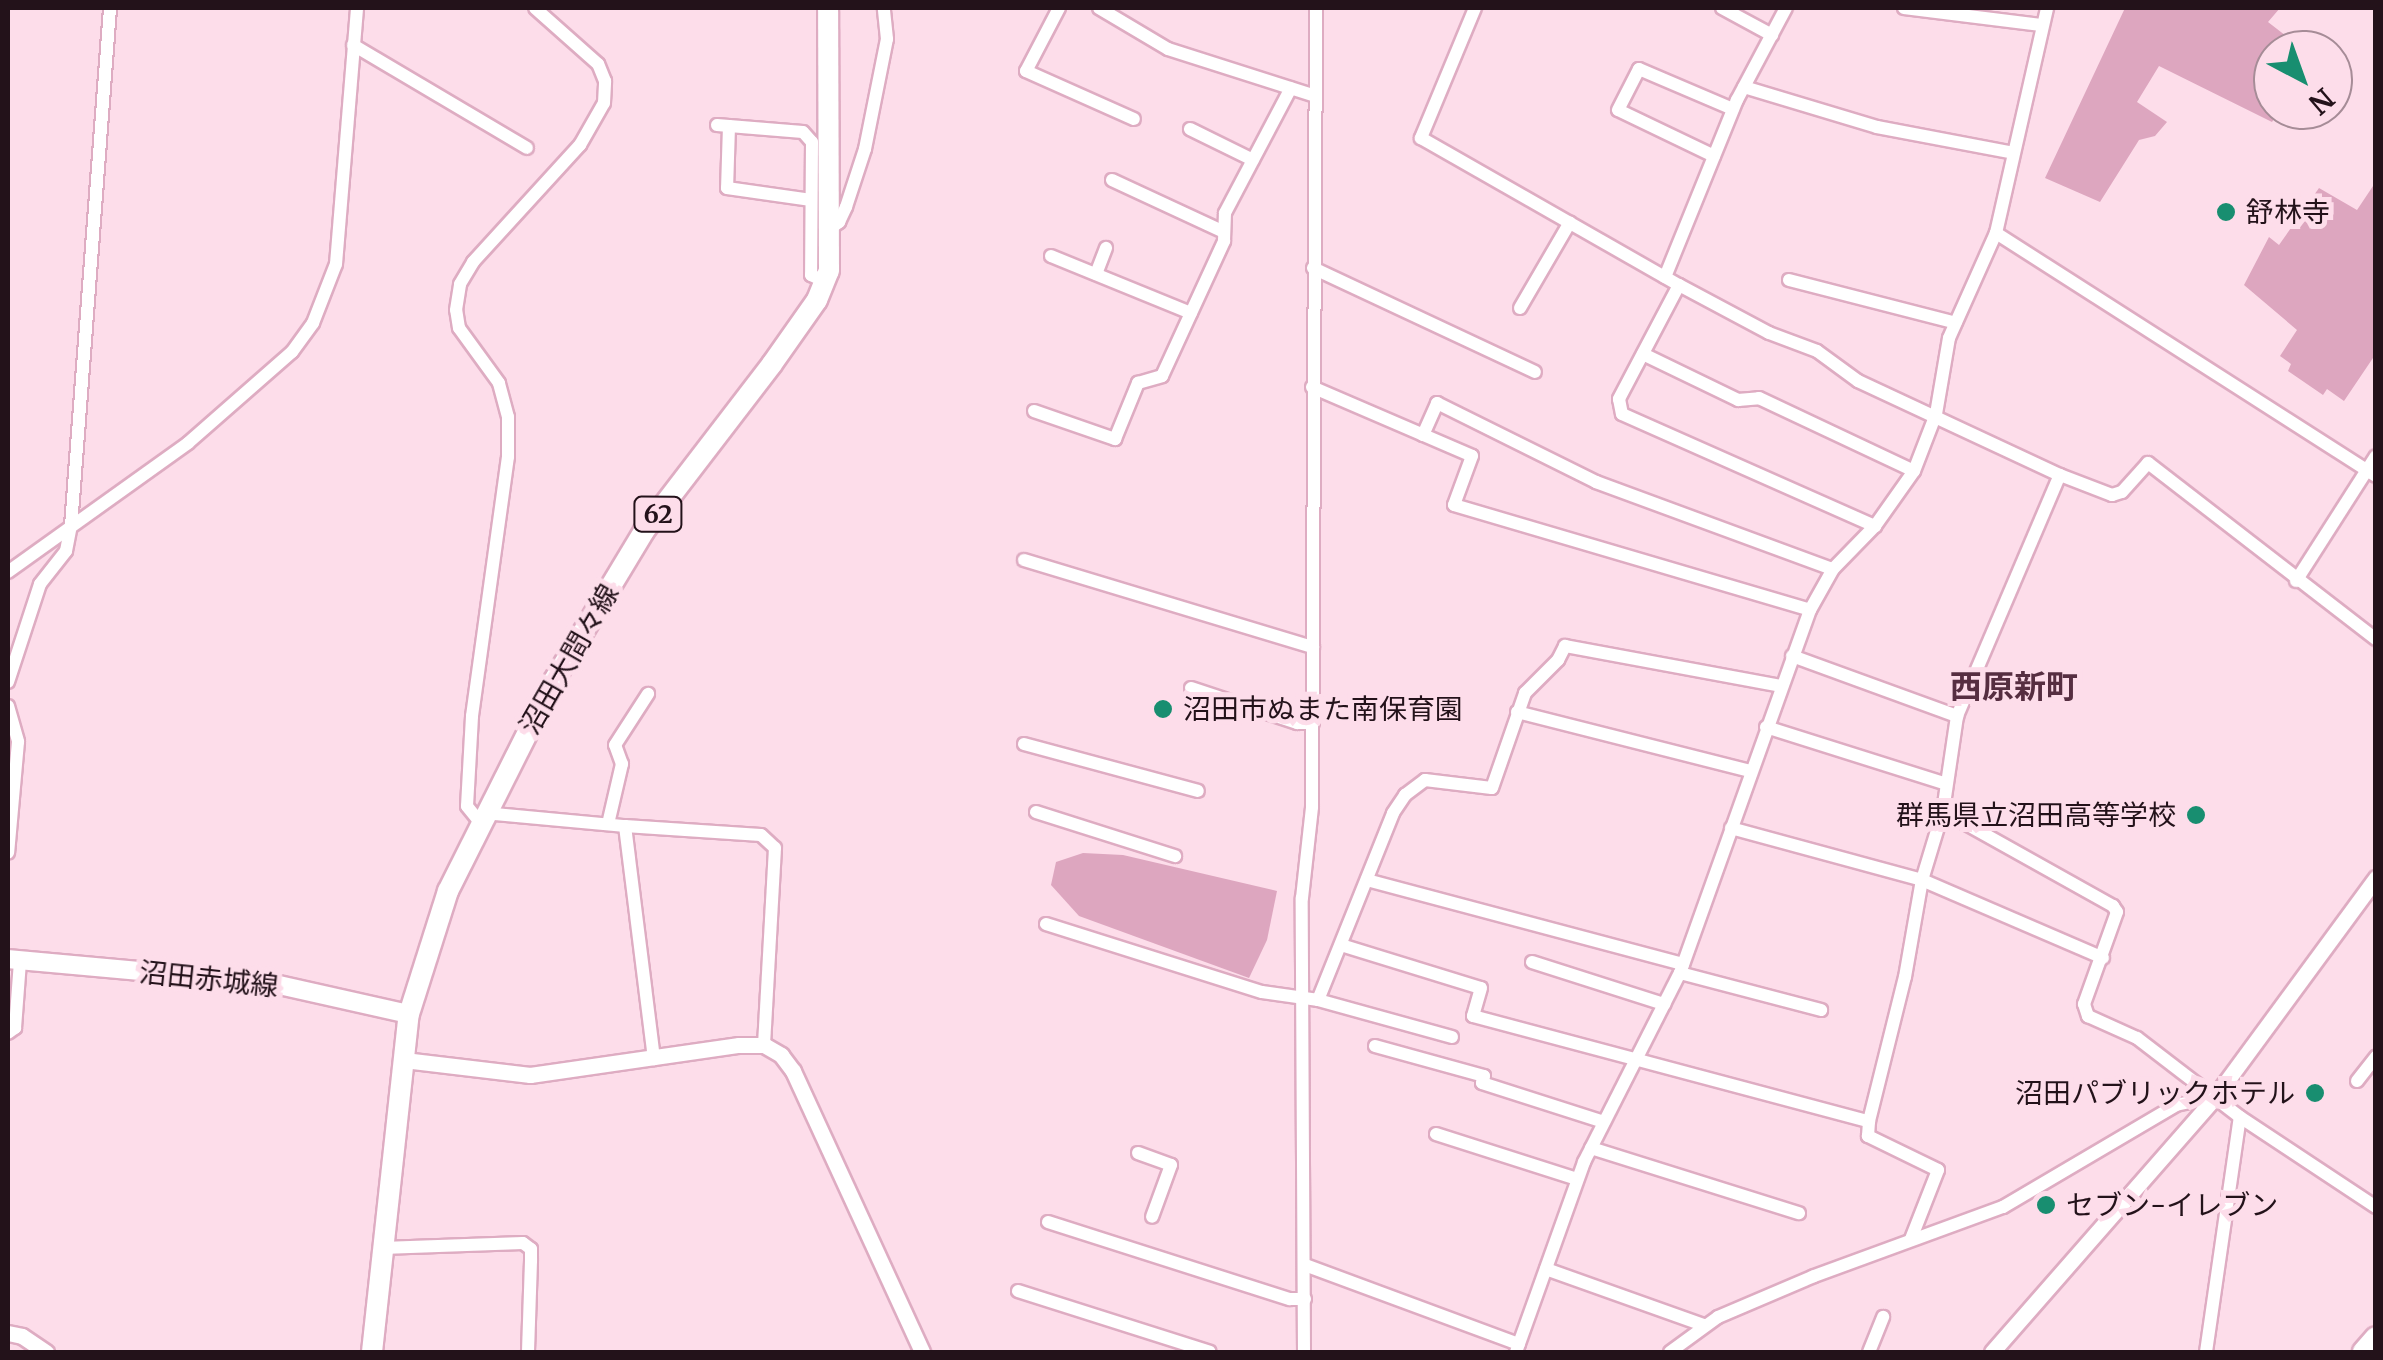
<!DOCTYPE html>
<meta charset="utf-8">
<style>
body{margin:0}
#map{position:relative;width:2383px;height:1360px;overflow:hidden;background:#fdddea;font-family:Merriweather,"Noto Sans JP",serif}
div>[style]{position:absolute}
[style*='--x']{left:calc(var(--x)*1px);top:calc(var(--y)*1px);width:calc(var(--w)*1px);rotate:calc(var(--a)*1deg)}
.green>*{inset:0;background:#dda6bf}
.roads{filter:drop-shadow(2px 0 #deacc2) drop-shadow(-2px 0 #deacc2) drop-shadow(0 2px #deacc2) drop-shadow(0 -2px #deacc2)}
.minor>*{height:12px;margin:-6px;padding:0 6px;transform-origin:6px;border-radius:6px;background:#fff}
.tertiary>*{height:15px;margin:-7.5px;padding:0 7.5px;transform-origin:7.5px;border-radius:7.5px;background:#fff}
.secondary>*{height:18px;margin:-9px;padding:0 9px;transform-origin:9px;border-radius:9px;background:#fff}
.primary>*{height:20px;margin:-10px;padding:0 10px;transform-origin:10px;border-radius:10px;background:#fff}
.trunk>*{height:22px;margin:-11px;padding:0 11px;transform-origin:11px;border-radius:11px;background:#fff}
.dots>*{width:28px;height:28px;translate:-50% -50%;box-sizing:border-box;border:5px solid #fdddea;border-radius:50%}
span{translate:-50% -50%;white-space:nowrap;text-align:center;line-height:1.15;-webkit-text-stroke:10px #fdddea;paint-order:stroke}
.shield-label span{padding:2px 8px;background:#fdddea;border:2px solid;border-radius:8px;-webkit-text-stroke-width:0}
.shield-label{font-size:25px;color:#23121a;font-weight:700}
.poi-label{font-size:28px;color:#23121a}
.left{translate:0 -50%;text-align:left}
.right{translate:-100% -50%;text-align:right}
.street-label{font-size:28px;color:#23121a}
.quarter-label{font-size:32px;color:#562e41;font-weight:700}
.frame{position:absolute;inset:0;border:10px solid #23121a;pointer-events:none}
.north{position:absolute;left:2253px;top:30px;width:100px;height:100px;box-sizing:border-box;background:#fdddea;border:2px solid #a68c97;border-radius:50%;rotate:139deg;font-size:28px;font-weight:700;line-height:40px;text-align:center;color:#23121a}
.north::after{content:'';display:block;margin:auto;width:35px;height:45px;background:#188e70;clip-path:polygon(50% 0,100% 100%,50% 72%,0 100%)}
</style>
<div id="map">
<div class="green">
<i style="clip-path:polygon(2125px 8px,2280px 8px,2268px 22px,2304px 50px,2273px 50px,2273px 110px,2280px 110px,2272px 122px,2159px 66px,2137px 102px,2167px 122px,2155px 136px,2139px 140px,2100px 202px,2045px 178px)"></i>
<i style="clip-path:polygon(2375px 183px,2375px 355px,2344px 401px,2327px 389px,2323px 395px,2288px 371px,2291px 364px,2280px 356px,2297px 330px,2244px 285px,2269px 237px,2279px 245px,2319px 188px,2357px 210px)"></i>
<i style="clip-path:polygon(1083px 853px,1123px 855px,1277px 891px,1267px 940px,1249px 978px,1079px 916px,1051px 885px,1056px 862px)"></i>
</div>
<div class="roads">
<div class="minor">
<i style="--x:1059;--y:8;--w:71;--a:117.6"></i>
<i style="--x:1026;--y:71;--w:118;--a:24"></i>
<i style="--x:1099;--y:8;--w:80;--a:30.7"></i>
<i style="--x:1168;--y:49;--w:154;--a:17.7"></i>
<i style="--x:1475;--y:8;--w:141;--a:112.6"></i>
<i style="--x:1421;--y:138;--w:297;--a:29.7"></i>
<i style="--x:1679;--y:285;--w:102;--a:28.1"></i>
<i style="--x:1769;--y:333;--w:51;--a:20.6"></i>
<i style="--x:1817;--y:351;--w:51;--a:36.2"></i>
<i style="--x:1858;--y:381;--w:223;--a:25"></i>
<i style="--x:2060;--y:475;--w:56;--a:21"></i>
<i style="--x:2112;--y:495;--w:10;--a:-17"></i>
<i style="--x:2122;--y:492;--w:39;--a:-48"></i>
<i style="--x:2148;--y:463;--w:288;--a:37.7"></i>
<i style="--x:1722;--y:8;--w:57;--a:28.4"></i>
<i style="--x:1904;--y:8;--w:138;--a:7.1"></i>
<i style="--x:353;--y:45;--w:202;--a:30.6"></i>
<i style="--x:1744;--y:87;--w:139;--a:16.7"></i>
<i style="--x:1877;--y:127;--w:139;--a:10.7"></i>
<i style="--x:717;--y:125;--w:86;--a:4.7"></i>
<i style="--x:803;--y:132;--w:13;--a:48"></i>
<i style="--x:812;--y:142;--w:133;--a:90.4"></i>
<i style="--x:811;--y:275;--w:14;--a:25"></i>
<i style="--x:729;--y:126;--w:62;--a:91.8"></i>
<i style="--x:727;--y:188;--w:85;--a:8.1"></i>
<i style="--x:1190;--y:129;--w:70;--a:26.2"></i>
<i style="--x:1714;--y:156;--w:106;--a:-154.4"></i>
<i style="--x:1618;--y:110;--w:46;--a:-62.9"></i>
<i style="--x:1639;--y:69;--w:102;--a:23.1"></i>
<i style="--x:1112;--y:180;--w:123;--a:24.9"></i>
<i style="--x:828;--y:230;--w:14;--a:-36"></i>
<i style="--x:839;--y:222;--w:17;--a:-65"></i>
<i style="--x:846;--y:207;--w:61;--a:-71.9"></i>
<i style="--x:865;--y:149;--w:112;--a:-78.7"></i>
<i style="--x:887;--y:39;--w:31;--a:-96"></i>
<i style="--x:1996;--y:233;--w:451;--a:32.6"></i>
<i style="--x:1051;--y:256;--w:151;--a:22.2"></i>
<i style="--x:1313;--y:268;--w:245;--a:25.1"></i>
<i style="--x:1096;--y:274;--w:28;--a:-69"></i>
<i style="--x:1665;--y:277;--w:191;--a:-67.9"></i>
<i style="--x:1737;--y:100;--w:104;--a:-62"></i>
<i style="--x:1789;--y:280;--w:172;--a:14.4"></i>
<i style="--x:1679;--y:285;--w:129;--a:117.8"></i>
<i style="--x:1619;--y:399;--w:15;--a:79"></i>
<i style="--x:1622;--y:414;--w:277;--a:23.9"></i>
<i style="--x:1520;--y:308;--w:99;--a:-59.8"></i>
<i style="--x:1643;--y:354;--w:106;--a:25.8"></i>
<i style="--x:1738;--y:400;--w:21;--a:-5"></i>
<i style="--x:1759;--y:398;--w:171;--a:25.2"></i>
<i style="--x:1312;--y:387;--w:174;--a:23.3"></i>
<i style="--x:1472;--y:456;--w:52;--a:110.2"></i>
<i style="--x:1454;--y:505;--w:371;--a:16.4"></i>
<i style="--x:1034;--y:411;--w:86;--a:19.1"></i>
<i style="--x:1115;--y:439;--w:61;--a:-67.7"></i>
<i style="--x:1138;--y:383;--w:25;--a:-16"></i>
<i style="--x:1162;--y:376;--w:149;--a:-65.3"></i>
<i style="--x:1224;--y:241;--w:28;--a:-88"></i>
<i style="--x:1225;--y:213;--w:141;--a:-62.2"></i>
<i style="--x:1423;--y:435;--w:35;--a:-66"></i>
<i style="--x:1437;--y:403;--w:178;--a:26.4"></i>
<i style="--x:1596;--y:482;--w:252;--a:20.2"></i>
<i style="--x:1024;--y:560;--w:302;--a:16.8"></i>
<i style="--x:8;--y:572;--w:221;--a:-35.6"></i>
<i style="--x:188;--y:443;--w:138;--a:-41.2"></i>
<i style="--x:292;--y:352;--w:36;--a:-54"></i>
<i style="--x:313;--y:323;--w:63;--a:-68.7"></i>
<i style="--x:336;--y:264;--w:257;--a:-85.3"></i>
<i style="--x:2296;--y:581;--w:148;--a:-57.4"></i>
<i style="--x:1792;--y:656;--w:176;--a:20"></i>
<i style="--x:8;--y:682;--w:103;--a:-71.9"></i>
<i style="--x:40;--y:584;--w:42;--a:-51.8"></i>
<i style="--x:66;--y:551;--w:25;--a:-79"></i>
<i style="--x:71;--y:526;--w:519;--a:-85.69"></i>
<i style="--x:1191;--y:688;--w:112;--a:18.3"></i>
<i style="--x:1297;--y:723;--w:16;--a:0"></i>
<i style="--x:8;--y:706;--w:37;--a:74"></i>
<i style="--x:18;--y:742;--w:111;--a:95.1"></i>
<i style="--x:1517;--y:712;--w:241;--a:14.2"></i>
<i style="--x:1766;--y:727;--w:187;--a:17.5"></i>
<i style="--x:1024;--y:744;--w:180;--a:15.1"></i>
<i style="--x:1943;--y:811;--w:195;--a:29.2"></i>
<i style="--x:2113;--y:906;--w:7;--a:56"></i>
<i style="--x:2117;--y:912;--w:98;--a:109.7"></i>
<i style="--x:2084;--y:1004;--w:13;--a:72"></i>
<i style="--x:2088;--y:1016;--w:54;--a:24.2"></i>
<i style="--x:2137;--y:1038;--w:130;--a:37.5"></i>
<i style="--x:2240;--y:1117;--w:163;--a:33.5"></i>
<i style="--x:1036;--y:812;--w:146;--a:17.6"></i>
<i style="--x:484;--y:813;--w:142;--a:5.3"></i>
<i style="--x:625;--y:826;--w:235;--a:82.9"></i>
<i style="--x:479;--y:821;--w:19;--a:-129"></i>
<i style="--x:467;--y:806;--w:90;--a:-86.8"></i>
<i style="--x:472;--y:716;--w:261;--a:-82.1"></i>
<i style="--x:508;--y:457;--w:40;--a:-90"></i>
<i style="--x:508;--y:417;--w:35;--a:-105"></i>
<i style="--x:499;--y:383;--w:68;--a:-126"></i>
<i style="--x:459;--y:328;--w:18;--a:-99"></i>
<i style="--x:456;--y:310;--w:26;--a:-81"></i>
<i style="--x:460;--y:284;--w:26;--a:-59"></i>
<i style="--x:473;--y:262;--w:159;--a:-47.6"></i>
<i style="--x:580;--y:145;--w:48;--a:-60.3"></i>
<i style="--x:604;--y:103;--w:22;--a:-87"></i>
<i style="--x:605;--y:81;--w:18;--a:-112"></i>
<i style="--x:598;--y:64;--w:84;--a:-138.4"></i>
<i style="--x:608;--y:824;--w:62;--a:-76.9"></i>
<i style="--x:622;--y:764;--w:20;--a:-110"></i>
<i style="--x:615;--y:745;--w:61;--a:-57.1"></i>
<i style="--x:625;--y:826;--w:136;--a:3.8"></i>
<i style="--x:761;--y:835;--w:19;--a:43"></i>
<i style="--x:775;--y:848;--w:197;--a:93.2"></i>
<i style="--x:1731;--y:828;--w:198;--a:15.2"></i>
<i style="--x:1922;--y:880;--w:197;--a:23.3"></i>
<i style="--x:1367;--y:880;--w:327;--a:14.9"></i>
<i style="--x:1046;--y:924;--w:226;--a:17.5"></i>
<i style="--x:1262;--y:992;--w:57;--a:8.1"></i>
<i style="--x:1318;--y:1000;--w:201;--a:-68.1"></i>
<i style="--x:1393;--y:813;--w:22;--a:-56"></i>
<i style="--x:1405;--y:795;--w:25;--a:-37"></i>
<i style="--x:1425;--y:780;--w:67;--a:6.8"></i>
<i style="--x:1492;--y:788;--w:101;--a:-70.8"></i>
<i style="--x:1525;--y:693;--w:47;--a:-45"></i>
<i style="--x:1558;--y:660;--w:16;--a:-63"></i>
<i style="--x:1565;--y:646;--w:220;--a:10.5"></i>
<i style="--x:1341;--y:945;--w:146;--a:17.1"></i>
<i style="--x:1481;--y:988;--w:29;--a:106"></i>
<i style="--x:1473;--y:1016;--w:410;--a:14.9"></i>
<i style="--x:1532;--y:962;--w:139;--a:17.7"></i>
<i style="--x:1680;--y:973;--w:146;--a:14.7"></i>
<i style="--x:1318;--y:1000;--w:139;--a:15.4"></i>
<i style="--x:8;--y:1033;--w:9;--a:-36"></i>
<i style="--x:15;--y:1028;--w:67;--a:-85.7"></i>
<i style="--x:1375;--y:1046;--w:113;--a:15.4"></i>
<i style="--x:1484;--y:1076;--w:7;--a:106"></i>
<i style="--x:1482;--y:1083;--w:128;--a:17.7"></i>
<i style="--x:2357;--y:1081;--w:31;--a:-52"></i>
<i style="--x:1436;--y:1134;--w:148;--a:17.7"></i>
<i style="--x:1591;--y:1148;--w:218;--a:17.4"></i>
<i style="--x:1138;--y:1153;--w:35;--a:20"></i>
<i style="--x:1171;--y:1165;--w:55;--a:110.1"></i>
<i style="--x:1048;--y:1222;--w:254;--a:17.7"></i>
<i style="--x:1290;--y:1299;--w:15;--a:0"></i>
<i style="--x:1911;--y:1239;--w:74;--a:-68.6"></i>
<i style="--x:1938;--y:1170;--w:78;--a:-154.1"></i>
<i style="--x:1868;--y:1136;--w:15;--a:-86"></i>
<i style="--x:1869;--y:1121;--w:148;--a:-76"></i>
<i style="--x:1905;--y:977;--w:98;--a:-80.1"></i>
<i style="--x:1922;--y:880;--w:72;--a:-73.1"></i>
<i style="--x:1943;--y:811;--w:96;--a:-81.6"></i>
<i style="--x:1957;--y:716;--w:262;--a:-66.9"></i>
<i style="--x:382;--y:1248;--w:141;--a:-2"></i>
<i style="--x:523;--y:1243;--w:10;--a:37"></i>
<i style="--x:531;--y:1249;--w:12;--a:90"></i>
<i style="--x:531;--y:1261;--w:91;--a:91.9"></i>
<i style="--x:1305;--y:1265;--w:228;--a:20.3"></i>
<i style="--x:1546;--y:1269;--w:167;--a:19.6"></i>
<i style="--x:1018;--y:1291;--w:201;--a:17.6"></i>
<i style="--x:1304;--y:1352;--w:454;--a:-90.3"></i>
<i style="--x:1302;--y:898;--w:92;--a:-83.7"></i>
<i style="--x:1312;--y:807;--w:799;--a:-89.71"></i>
<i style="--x:1516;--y:1352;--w:202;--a:-70.3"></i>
<i style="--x:1584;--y:1162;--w:212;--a:-63.1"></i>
<i style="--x:1680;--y:973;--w:386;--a:-70.3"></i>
<i style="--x:1810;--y:610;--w:47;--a:-60.7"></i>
<i style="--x:1833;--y:569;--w:60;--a:-45.7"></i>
<i style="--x:1875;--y:526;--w:67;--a:-54.7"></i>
<i style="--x:1914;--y:471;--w:61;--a:-68.9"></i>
<i style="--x:1936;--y:414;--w:77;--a:-80.3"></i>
<i style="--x:1949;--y:338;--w:115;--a:-65.9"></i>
<i style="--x:1996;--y:233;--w:231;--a:-77.2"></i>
<i style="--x:1670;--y:1352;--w:59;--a:-36.1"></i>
<i style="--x:1718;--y:1317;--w:104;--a:-23.1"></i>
<i style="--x:1814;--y:1276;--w:201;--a:-20.1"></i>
<i style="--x:2003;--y:1207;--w:201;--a:-30.5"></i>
<i style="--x:2176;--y:1105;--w:40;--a:-12"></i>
<i style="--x:1869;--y:1352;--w:38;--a:-68"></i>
<i style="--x:2206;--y:1352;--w:237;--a:-81.8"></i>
</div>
<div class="tertiary">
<i style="--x:404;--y:1060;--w:127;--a:6.8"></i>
<i style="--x:530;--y:1075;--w:211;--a:-8.2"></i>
<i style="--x:739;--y:1045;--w:25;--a:0"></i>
<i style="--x:764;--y:1045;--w:20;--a:30"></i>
<i style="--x:781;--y:1055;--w:20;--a:53"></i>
<i style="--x:793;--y:1071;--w:309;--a:65.3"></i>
<i style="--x:8;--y:1333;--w:14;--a:12"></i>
<i style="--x:22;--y:1336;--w:29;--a:34"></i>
<i style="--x:1992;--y:1352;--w:339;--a:-48.8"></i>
<i style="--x:2215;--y:1097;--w:272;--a:-53.7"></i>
</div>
<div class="secondary">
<i style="--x:8;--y:959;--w:263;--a:5.2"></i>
<i style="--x:270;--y:983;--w:142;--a:12.6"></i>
</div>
<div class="primary">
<i style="--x:372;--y:1352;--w:340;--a:-83.8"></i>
<i style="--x:409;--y:1014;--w:129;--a:-72.4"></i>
<i style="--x:448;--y:891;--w:234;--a:-63.3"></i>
<i style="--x:553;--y:682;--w:176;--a:-58.9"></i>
<i style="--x:644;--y:531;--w:210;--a:-52.5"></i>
<i style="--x:772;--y:364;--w:78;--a:-54.9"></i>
<i style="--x:817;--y:300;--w:31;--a:-68"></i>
<i style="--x:829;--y:271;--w:263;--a:-90.2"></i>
</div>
<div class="trunk">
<i style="--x:2364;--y:1352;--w:18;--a:-49"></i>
</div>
</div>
<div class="dots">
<i style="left:2226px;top:212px;background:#188e70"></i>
<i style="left:1163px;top:709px;background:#188e70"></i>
<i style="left:2196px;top:815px;background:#188e70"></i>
<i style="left:2315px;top:1093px;background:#188e70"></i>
<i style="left:2046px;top:1205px;background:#188e70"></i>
</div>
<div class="shield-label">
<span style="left:658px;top:514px">62</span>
</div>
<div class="poi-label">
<span class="left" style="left:2246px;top:212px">舒林寺</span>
<span class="left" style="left:1183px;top:709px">沼田市ぬまた南保育園</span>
<span class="right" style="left:2176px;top:815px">群馬県立沼田高等学校</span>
<span class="right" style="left:2295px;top:1093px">沼田パブリックホテル</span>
<span class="left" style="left:2066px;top:1205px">セブン-イレブン</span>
</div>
<div class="street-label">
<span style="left:569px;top:659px;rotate:-60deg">沼田大間々線</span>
<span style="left:209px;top:979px;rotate:6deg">沼田赤城線</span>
</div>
<div class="quarter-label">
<span style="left:2014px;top:687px">西原新町</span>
</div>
<div class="frame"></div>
<div class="north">N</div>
</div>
